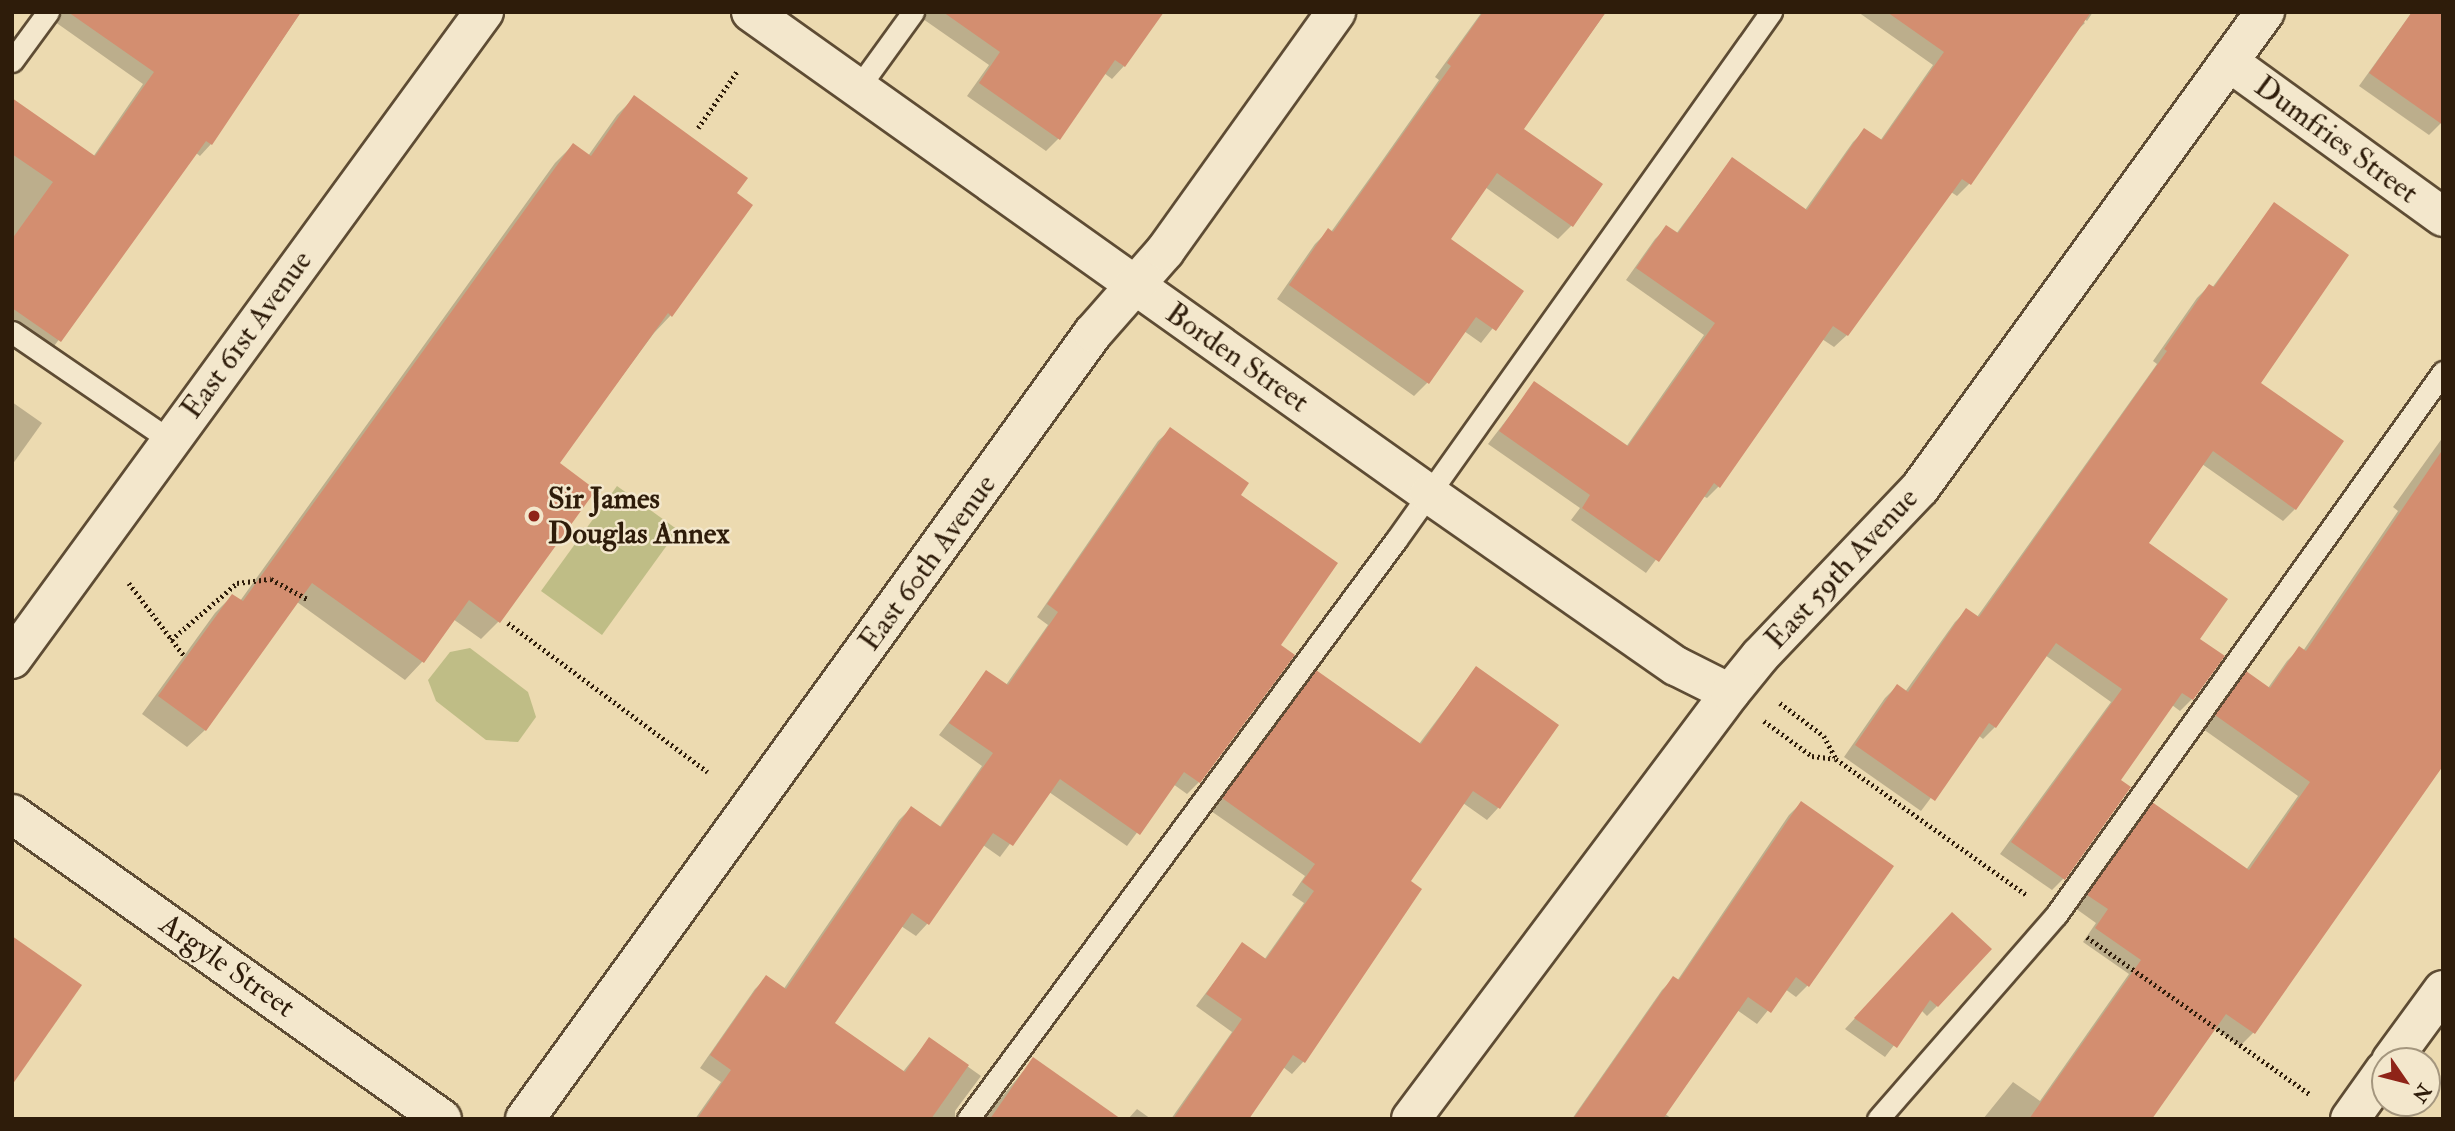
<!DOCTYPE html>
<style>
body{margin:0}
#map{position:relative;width:2455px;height:1131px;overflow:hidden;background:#ecdab0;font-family:"IM FELL Double Pica",serif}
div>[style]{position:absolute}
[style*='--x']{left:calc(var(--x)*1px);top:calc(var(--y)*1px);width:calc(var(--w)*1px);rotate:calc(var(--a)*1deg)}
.green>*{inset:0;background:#bfbd86}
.shadow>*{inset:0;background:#0003}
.building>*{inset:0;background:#d38e70}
.path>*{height:4.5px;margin-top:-2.25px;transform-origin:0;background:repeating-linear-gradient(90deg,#2e1c0a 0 2px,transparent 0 5.5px)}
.roads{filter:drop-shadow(2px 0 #5e4c34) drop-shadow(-2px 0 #5e4c34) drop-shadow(0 2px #5e4c34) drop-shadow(0 -2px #5e4c34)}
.lane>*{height:21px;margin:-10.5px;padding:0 10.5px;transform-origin:10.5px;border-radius:10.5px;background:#f3e7cc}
.street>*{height:38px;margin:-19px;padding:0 19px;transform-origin:19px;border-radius:19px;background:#f3e7cc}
.secondary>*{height:38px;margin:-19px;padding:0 19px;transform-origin:19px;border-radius:19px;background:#f3e7cc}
.dots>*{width:19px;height:19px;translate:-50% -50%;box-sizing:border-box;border:4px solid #f3e7cc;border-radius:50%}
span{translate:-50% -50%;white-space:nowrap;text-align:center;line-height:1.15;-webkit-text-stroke:5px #f3e7cc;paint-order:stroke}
.street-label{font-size:30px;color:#2e1c0a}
.poi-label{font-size:30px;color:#2e1c0a;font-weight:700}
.left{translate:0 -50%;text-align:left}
.frame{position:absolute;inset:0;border:14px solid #2e1c0a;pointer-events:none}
.north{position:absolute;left:2371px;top:1047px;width:70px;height:70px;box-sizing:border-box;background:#f3e7cc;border:2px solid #a4967e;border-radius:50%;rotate:125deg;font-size:19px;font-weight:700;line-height:28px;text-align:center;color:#2e1c0a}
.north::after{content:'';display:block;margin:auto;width:24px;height:32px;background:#8f2418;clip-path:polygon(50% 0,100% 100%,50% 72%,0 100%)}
</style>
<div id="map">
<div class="green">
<i style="clip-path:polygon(617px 486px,678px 530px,602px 635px,541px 591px)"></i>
<i style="clip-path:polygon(470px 648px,528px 692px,536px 717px,518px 742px,486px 740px,436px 701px,428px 680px,450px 652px)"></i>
</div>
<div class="shadow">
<i style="clip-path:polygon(41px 12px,301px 12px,211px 144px,200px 156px,196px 153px,49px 353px,12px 327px,12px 101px,93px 157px,143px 84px)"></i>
<i style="clip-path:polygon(913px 12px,1053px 12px,1124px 66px,1112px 79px,1104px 73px,1059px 138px,1046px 151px,967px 96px,989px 65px)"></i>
<i style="clip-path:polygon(1482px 12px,1606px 12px,1522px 129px,1572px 225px,1558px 239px,1485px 187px,1448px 240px,1522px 291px,1481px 343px,1464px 331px,1428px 382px,1414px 396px,1277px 299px,1315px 244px,1328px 231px,1331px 232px,1377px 168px,1439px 80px,1435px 77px)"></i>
<i style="clip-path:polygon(1858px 12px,2093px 12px,2087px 21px,2079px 14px,2077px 16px,2085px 23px,2073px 34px,1969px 184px,1957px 196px,1951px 192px,1847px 335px,1834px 347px,1822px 339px,1719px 486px,1707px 498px,1703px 496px,1646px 573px,1571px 520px,1580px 508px,1488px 444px,1534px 384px,1626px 447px,1704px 335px,1626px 280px,1655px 239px,1667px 227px,1676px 234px,1732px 159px,1805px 210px,1853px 142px,1865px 130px,1880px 141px,1933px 65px)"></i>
<i style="clip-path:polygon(2412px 12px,2441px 123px,2429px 135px,2359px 86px)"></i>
<i style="clip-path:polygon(634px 98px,734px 194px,671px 315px,654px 333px,557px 464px,499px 621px,481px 639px,453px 619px,422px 662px,405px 680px,297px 602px,205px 730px,187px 747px,142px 714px,215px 613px,232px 596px,240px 601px,555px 163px,573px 145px,588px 156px,617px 115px)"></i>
<i style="clip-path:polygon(2274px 204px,2259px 383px,2295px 509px,2283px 521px,2202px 464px,2146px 544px,2198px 639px,2192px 699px,2180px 711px,2172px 705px,2119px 781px,2064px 878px,2052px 890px,2000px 854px,2111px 702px,2045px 655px,1995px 727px,1983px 739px,1978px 735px,1921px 811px,1844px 757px,1885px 698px,1897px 686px,1905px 692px,1955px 622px,1967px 610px,1977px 617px,2157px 364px,2153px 361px,2197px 298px,2209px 286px,2212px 288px)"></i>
<i style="clip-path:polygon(12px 402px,42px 423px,12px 465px)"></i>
<i style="clip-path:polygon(1170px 430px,1238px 496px,1278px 646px,1199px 782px,1187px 794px,1173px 784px,1127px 846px,1049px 792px,1000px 857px,983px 845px,927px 924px,916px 936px,901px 926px,832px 1024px,902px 1073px,929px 1039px,981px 1076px,955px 1111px,955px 1119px,695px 1119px,721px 1082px,700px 1068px,755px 989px,766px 978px,783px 990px,899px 820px,911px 808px,939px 828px,982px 766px,939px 735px,987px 672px,1006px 685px,1048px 625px,1037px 617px,1158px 441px)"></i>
<i style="clip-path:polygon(2443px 437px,2443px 769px,2440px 767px,2253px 1033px,2240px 1046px,2214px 1028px,2150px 1119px,1983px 1119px,2013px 1082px,2040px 1101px,2129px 974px,2083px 942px,2096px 923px,2075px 908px,2140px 818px,2153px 805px,2246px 870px,2298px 796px,2203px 729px,2246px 673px,2268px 688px,2287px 661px,2300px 648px,2303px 651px,2398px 511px,2393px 507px)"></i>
<i style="clip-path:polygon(1476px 668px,1556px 725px,1498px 808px,1487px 820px,1463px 803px,1408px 881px,1420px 889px,1303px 1062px,1292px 1074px,1283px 1067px,1247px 1119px,1171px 1119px,1232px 1032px,1196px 1006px,1242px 945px,1264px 960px,1304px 903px,1292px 895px,1305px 876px,1211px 811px,1316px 672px,1419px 744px)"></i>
<i style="clip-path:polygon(1801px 803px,1808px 985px,1796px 997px,1785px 989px,1757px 1024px,1737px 1010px,1664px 1113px,1672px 1119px,1572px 1119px,1662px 990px,1674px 978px,1677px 981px,1789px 815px)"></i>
<i style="clip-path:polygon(1942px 924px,1937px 1006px,1927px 1016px,1921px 1010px,1885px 1057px,1845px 1029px)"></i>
<i style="clip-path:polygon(1033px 1060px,1118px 1119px,983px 1119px)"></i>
<i style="clip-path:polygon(1137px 1109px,1151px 1119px,1128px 1119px)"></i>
</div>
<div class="building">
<i style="clip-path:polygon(68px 12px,301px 12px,212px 145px,206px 141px,61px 342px,12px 308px,12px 239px,53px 182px,12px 154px,12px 98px,95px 156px,154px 72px)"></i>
<i style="clip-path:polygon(943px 12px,1164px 12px,1125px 67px,1115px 60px,1060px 140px,979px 83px,1000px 52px)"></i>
<i style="clip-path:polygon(1483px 12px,1606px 12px,1524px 129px,1603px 184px,1573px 227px,1497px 173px,1451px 239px,1524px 291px,1496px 331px,1476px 317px,1429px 384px,1289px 285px,1328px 228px,1333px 232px,1390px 152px,1451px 66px,1447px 63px)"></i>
<i style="clip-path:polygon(1887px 12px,2091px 12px,1971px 185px,1962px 179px,1848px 336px,1833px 326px,1720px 488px,1714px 483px,1659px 562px,1582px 508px,1590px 495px,1499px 431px,1534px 381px,1628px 446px,1715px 323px,1636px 268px,1666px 225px,1678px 233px,1732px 157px,1807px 210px,1864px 128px,1882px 140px,1944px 52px)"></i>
<i style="clip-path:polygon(2412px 12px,2443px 12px,2443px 125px,2369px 73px)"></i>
<i style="clip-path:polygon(634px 95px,748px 178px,737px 193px,753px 205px,672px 317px,668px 313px,560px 463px,596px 490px,500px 623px,469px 600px,424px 663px,312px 583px,206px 731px,158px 696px,232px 594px,243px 601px,573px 143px,591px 156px)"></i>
<i style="clip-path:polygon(2274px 202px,2349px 255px,2261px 383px,2344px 441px,2296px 510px,2213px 451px,2149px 543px,2228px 599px,2200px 639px,2225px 656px,2193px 700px,2182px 693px,2121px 780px,2131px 787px,2065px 880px,2011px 842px,2122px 689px,2056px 643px,1996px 728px,1989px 723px,1935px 801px,1855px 745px,1897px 684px,1908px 692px,1966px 608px,1979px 617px,2167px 351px,2164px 349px,2209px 284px,2214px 287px)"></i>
<i style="clip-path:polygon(1170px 427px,1249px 483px,1241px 495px,1338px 563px,1281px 645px,1295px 655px,1200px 783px,1184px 772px,1140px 835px,1060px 779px,1013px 846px,993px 833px,929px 925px,912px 913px,835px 1023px,905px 1072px,929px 1037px,969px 1065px,931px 1119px,697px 1119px,731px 1070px,710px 1055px,766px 975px,786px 989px,911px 806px,941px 827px,993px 753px,949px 723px,986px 670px,1008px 685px,1058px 612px,1047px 604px)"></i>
<i style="clip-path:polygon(2443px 449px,2443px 766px,2255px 1034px,2226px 1014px,2152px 1119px,2029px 1119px,2141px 960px,2095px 928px,2108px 909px,2087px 895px,2152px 802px,2249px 870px,2310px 782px,2215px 715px,2246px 671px,2270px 688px,2299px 646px,2306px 651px)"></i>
<i style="clip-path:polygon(1476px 666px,1559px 725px,1500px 809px,1473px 791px,1411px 881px,1422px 889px,1305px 1063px,1293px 1055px,1249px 1119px,1173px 1119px,1242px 1019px,1206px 994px,1242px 942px,1266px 959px,1314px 891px,1302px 882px,1315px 864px,1222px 798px,1316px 670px,1421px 744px)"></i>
<i style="clip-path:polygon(1801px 801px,1894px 866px,1809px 987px,1796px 977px,1771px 1013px,1748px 997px,1663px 1119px,1573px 1119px,1673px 976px,1679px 980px)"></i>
<i style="clip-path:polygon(1952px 912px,1992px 949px,1938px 1007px,1930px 1000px,1897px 1048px,1854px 1018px)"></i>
<i style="clip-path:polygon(12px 936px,82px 985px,12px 1085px)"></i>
<i style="clip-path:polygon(1033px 1057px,1121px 1119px,990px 1119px)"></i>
</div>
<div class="path">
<i style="--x:698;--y:128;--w:70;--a:-55.4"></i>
<i style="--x:129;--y:583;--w:93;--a:52.9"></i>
<i style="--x:508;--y:623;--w:249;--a:36.7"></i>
<i style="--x:171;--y:640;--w:87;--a:-40.8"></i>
<i style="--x:237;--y:583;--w:34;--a:-7"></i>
<i style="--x:271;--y:579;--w:43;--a:28.9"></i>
<i style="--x:1780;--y:703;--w:55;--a:36.9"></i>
<i style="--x:1824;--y:736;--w:26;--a:62"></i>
<i style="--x:1836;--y:759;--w:236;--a:35.5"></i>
<i style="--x:1764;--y:721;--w:59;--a:36.1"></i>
<i style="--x:1812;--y:756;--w:23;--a:7"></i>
<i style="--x:2087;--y:937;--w:274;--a:35.2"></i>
</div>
<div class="roads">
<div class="lane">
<i style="--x:12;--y:61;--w:61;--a:-53.7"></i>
<i style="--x:858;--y:88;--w:94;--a:-54.1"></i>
<i style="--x:12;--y:332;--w:191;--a:34.4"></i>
<i style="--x:968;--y:1119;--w:720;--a:-53.53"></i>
<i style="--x:1396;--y:540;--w:648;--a:-54.62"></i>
<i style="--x:1878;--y:1119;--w:271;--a:-48.9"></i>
<i style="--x:2056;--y:915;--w:667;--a:-54.52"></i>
</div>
<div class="street">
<i style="--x:751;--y:12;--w:832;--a:35.41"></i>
<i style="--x:1429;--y:494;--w:301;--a:34.9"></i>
<i style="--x:1676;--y:666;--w:60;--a:26.6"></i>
<i style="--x:2229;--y:62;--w:264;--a:35.9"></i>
<i style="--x:12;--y:659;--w:801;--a:-53.89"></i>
<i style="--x:2391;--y:1061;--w:88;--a:-53.8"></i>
<i style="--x:525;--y:1119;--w:970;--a:-54.15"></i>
<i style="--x:1093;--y:333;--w:109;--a:-48.7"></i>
<i style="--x:1165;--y:251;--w:294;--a:-54.4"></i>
<i style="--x:1411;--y:1119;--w:532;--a:-53.17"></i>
<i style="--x:1730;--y:693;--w:48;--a:-51"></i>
<i style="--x:1760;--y:656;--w:232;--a:-46.4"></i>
<i style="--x:1920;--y:488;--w:588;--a:-54.07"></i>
<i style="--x:2350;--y:1119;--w:60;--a:-54.5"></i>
</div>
<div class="secondary">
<i style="--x:12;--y:814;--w:527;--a:35.35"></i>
</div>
</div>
<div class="dots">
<i style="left:534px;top:516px;background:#8f2418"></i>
</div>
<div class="street-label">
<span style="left:2336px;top:140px;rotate:36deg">Dumfries Street</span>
<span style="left:247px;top:335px;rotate:-54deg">East 61st Avenue</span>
<span style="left:1237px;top:358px;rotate:35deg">Borden Street</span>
<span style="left:928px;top:563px;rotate:-54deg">East 60th Avenue</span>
<span style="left:1842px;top:569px;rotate:-47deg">East 59th Avenue</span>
<span style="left:227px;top:966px;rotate:35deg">Argyle Street</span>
</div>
<div class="poi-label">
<span class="left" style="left:548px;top:516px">Sir James<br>Douglas Annex</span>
</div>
<div class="frame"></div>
<div class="north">N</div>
</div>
